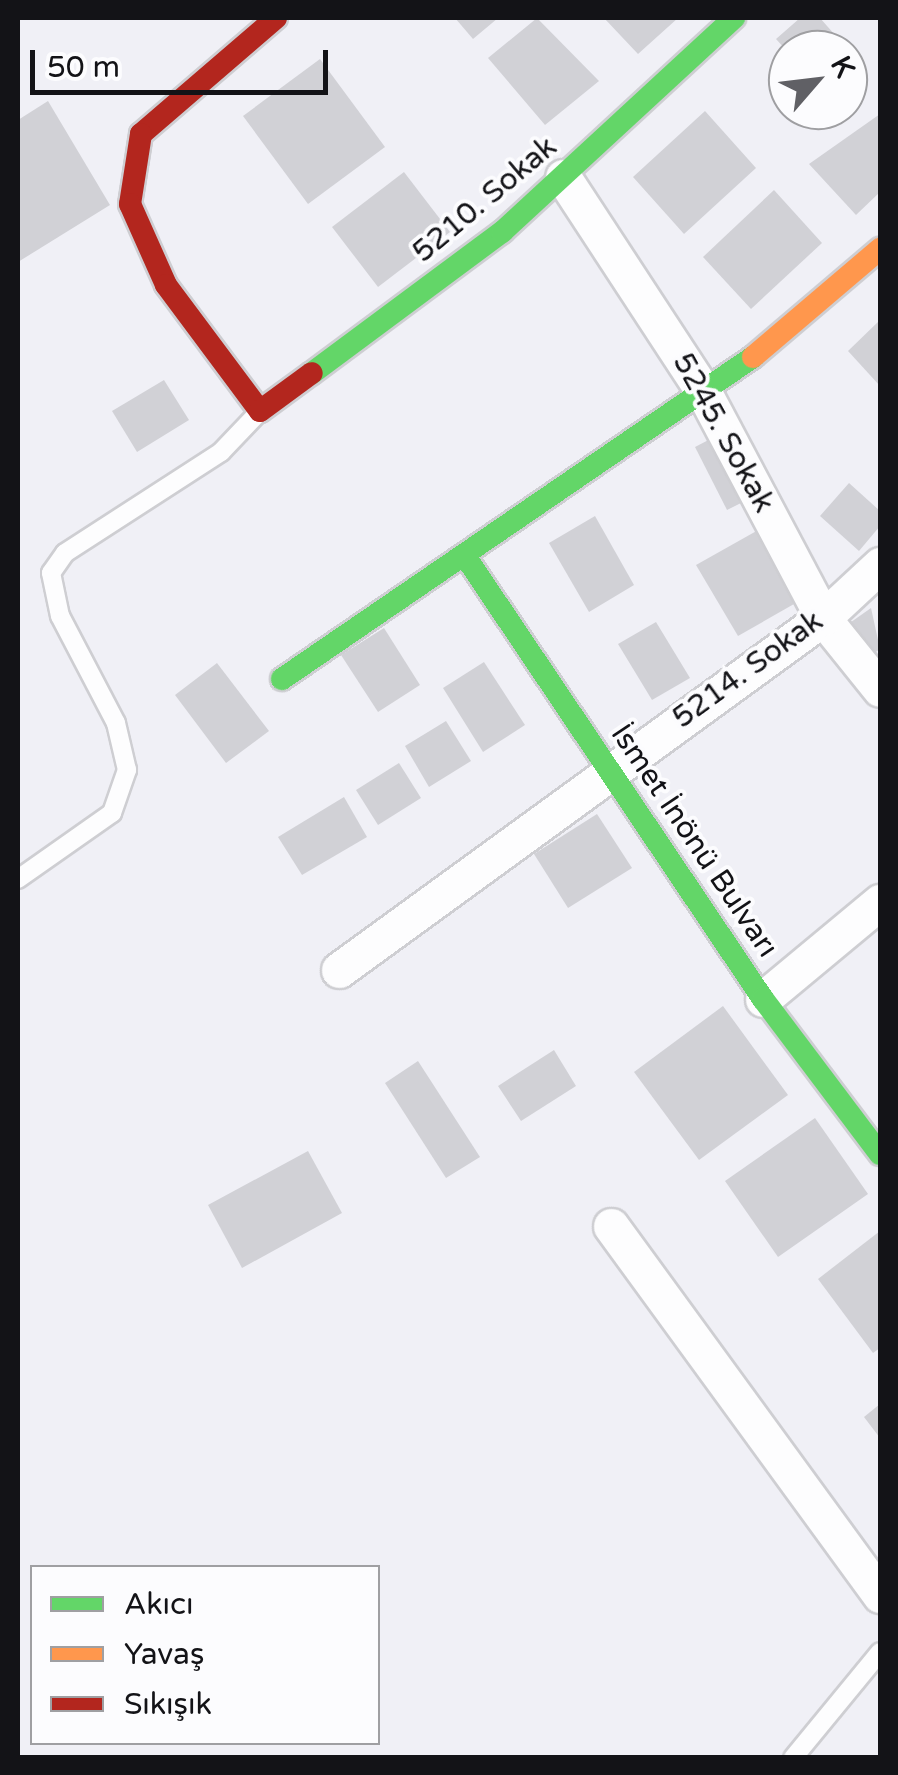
<!DOCTYPE html>
<meta charset="utf-8">
<style>
body{margin:0}
#map{position:relative;width:898px;height:1775px;overflow:hidden;background:#f0f0f6;font-family:"Varela Round",sans-serif}
div>[style]{position:absolute}
[style*='--x']{left:calc(var(--x)*1px);top:calc(var(--y)*1px);width:calc(var(--w)*1px);rotate:calc(var(--a)*1deg)}
.building>*{inset:0;background:#d1d1d6}
.roads{filter:drop-shadow(2px 0 #ceced2) drop-shadow(-2px 0 #ceced2) drop-shadow(0 2px #ceced2) drop-shadow(0 -2px #ceced2)}
.lane>*{height:18px;margin:-9px;padding:0 9px;transform-origin:9px;border-radius:9px;background:#fdfdfe}
.street>*{height:35px;margin:-17.5px;padding:0 17.5px;transform-origin:17.5px;border-radius:17.5px;background:#fdfdfe}
.fast>*{height:22px;margin:-11px;padding:0 11px;transform-origin:11px;border-radius:11px;background:#63d668}
.slow>*{height:22px;margin:-11px;padding:0 11px;transform-origin:11px;border-radius:11px;background:#ff974d}
.jam>*{height:22px;margin:-11px;padding:0 11px;transform-origin:11px;border-radius:11px;background:#b3261e}
span{translate:-50% -50%;white-space:nowrap;text-align:center;line-height:1.15;-webkit-text-stroke:8px #fcfcfe;paint-order:stroke}
.street-label{font-size:30px;color:#131317}
.frame{position:absolute;inset:0;border:20px solid #131317;pointer-events:none}
.legend{position:absolute;left:30px;top:1565px;width:350px;height:180px;box-sizing:border-box;background:#fcfcfe;border:2px solid #9f9fa2;margin:0;padding:12px 18px;list-style:none;font-size:30px;color:#131317}
.legend li{display:flex;align-items:center;gap:20px;height:50px}
.legend b{width:50px;border:2px solid #9f9fa2}
.north{position:absolute;left:768px;top:30px;width:100px;height:100px;box-sizing:border-box;background:#fcfcfe;border:2px solid #9f9fa2;border-radius:50%;rotate:62deg;font-size:28px;font-weight:700;line-height:40px;text-align:center;color:#131317}
.north::after{content:'';display:block;margin:auto;width:35px;height:45px;background:#606065;clip-path:polygon(50% 0,100% 100%,50% 72%,0 100%)}
.scale{position:absolute;left:30px;top:50px;width:298px;height:45px;box-sizing:border-box;border:5px solid #131317;border-top:0;padding-left:12px;font-size:30px;line-height:35px;white-space:nowrap;color:#131317;-webkit-text-stroke:8px #fcfcfe;paint-order:stroke}
</style>
<div id="map">
<div class="building">
<i style="clip-path:polygon(455px 18px,498px 18px,473px 39px)"></i>
<i style="clip-path:polygon(537px 18px,599px 81px,545px 125px,488px 58px)"></i>
<i style="clip-path:polygon(604px 18px,678px 18px,638px 54px)"></i>
<i style="clip-path:polygon(800px 18px,820px 18px,858px 61px,848px 70px,848px 50px,786px 50px,776px 39px)"></i>
<i style="clip-path:polygon(320px 59px,385px 147px,308px 204px,243px 116px)"></i>
<i style="clip-path:polygon(48px 101px,110px 205px,18px 262px,18px 120px)"></i>
<i style="clip-path:polygon(705px 111px,756px 168px,684px 234px,633px 177px)"></i>
<i style="clip-path:polygon(880px 114px,880px 192px,856px 215px,809px 164px)"></i>
<i style="clip-path:polygon(404px 172px,450px 232px,378px 287px,332px 227px)"></i>
<i style="clip-path:polygon(774px 190px,822px 243px,751px 309px,703px 257px)"></i>
<i style="clip-path:polygon(880px 320px,880px 386px,848px 351px)"></i>
<i style="clip-path:polygon(164px 380px,189px 420px,137px 452px,112px 411px)"></i>
<i style="clip-path:polygon(720px 434px,753px 497px,727px 510px,695px 447px)"></i>
<i style="clip-path:polygon(849px 483px,880px 511px,880px 526px,859px 551px,820px 516px)"></i>
<i style="clip-path:polygon(595px 516px,634px 585px,589px 612px,549px 543px)"></i>
<i style="clip-path:polygon(760px 529px,801px 600px,738px 636px,696px 565px)"></i>
<i style="clip-path:polygon(871px 608px,880px 649px,866px 659px,844px 627px)"></i>
<i style="clip-path:polygon(656px 622px,690px 678px,652px 700px,618px 644px)"></i>
<i style="clip-path:polygon(384px 628px,420px 685px,378px 712px,341px 655px)"></i>
<i style="clip-path:polygon(484px 662px,525px 725px,483px 752px,443px 688px)"></i>
<i style="clip-path:polygon(217px 663px,269px 731px,226px 763px,175px 695px)"></i>
<i style="clip-path:polygon(446px 721px,471px 761px,429px 787px,405px 746px)"></i>
<i style="clip-path:polygon(399px 763px,421px 798px,378px 825px,356px 790px)"></i>
<i style="clip-path:polygon(344px 797px,367px 837px,302px 875px,278px 837px)"></i>
<i style="clip-path:polygon(597px 814px,632px 868px,568px 908px,534px 854px)"></i>
<i style="clip-path:polygon(723px 1006px,788px 1095px,699px 1160px,634px 1072px)"></i>
<i style="clip-path:polygon(554px 1050px,576px 1086px,521px 1121px,498px 1086px)"></i>
<i style="clip-path:polygon(418px 1061px,480px 1157px,446px 1178px,385px 1083px)"></i>
<i style="clip-path:polygon(815px 1118px,868px 1194px,778px 1257px,725px 1181px)"></i>
<i style="clip-path:polygon(308px 1151px,342px 1213px,242px 1268px,208px 1205px)"></i>
<i style="clip-path:polygon(880px 1231px,880px 1348px,873px 1353px,818px 1279px)"></i>
<i style="clip-path:polygon(880px 1404px,880px 1438px,864px 1417px)"></i>
</div>
<div class="roads">
<div class="lane">
<i style="--x:18;--y:879;--w:115;--a:-35.1"></i>
<i style="--x:112;--y:813;--w:46;--a:-70.8"></i>
<i style="--x:127;--y:770;--w:48;--a:-103.2"></i>
<i style="--x:116;--y:723;--w:121;--a:-117.6"></i>
<i style="--x:60;--y:616;--w:44;--a:-101.8"></i>
<i style="--x:51;--y:573;--w:24;--a:-55"></i>
<i style="--x:65;--y:553;--w:186;--a:-32.9"></i>
<i style="--x:221;--y:452;--w:57;--a:-46.4"></i>
<i style="--x:793;--y:1758;--w:137;--a:-50.6"></i>
</div>
<div class="street">
<i style="--x:563;--y:177;--w:256;--a:56.8"></i>
<i style="--x:703;--y:391;--w:257;--a:62.1"></i>
<i style="--x:823;--y:618;--w:91;--a:51.2"></i>
<i style="--x:339;--y:970;--w:598;--a:-36.03"></i>
<i style="--x:823;--y:618;--w:78;--a:-42.9"></i>
<i style="--x:763;--y:999;--w:152;--a:-39.7"></i>
<i style="--x:611;--y:1226;--w:457;--a:53.9"></i>
</div>
<div class="fast">
<i style="--x:312;--y:373;--w:237;--a:-36.6"></i>
<i style="--x:502;--y:232;--w:316;--a:-42.7"></i>
<i style="--x:465;--y:556;--w:534;--a:56.07"></i>
<i style="--x:763;--y:999;--w:194;--a:53"></i>
<i style="--x:282;--y:679;--w:571;--a:-34.36"></i>
</div>
<div class="slow">
<i style="--x:753;--y:357;--w:167;--a:-40.4"></i>
</div>
<div class="jam">
<i style="--x:276;--y:18;--w:178;--a:139.3"></i>
<i style="--x:141;--y:134;--w:71;--a:98.9"></i>
<i style="--x:130;--y:204;--w:89;--a:66"></i>
<i style="--x:166;--y:285;--w:157;--a:53.3"></i>
<i style="--x:260;--y:411;--w:64;--a:-36.2"></i>
</div>
</div>
<div class="street-label">
<span style="left:485px;top:200px;rotate:-40deg">5210. Sokak</span>
<span style="left:723px;top:433px;rotate:61deg">5245. Sokak</span>
<span style="left:748px;top:670px;rotate:-36deg">5214. Sokak</span>
<span style="left:694px;top:841px;rotate:56deg">İsmet İnönü Bulvarı</span>
</div>
<div class="frame"></div>
<ul class="legend">
<li><b style="height:12px;background:#63d668"></b>Akıcı</li>
<li><b style="height:12px;background:#ff974d"></b>Yavaş</li>
<li><b style="height:12px;background:#b3261e"></b>Sıkışık</li>
</ul>
<div class="north">K</div>
<div class="scale">50 m</div>
</div>
